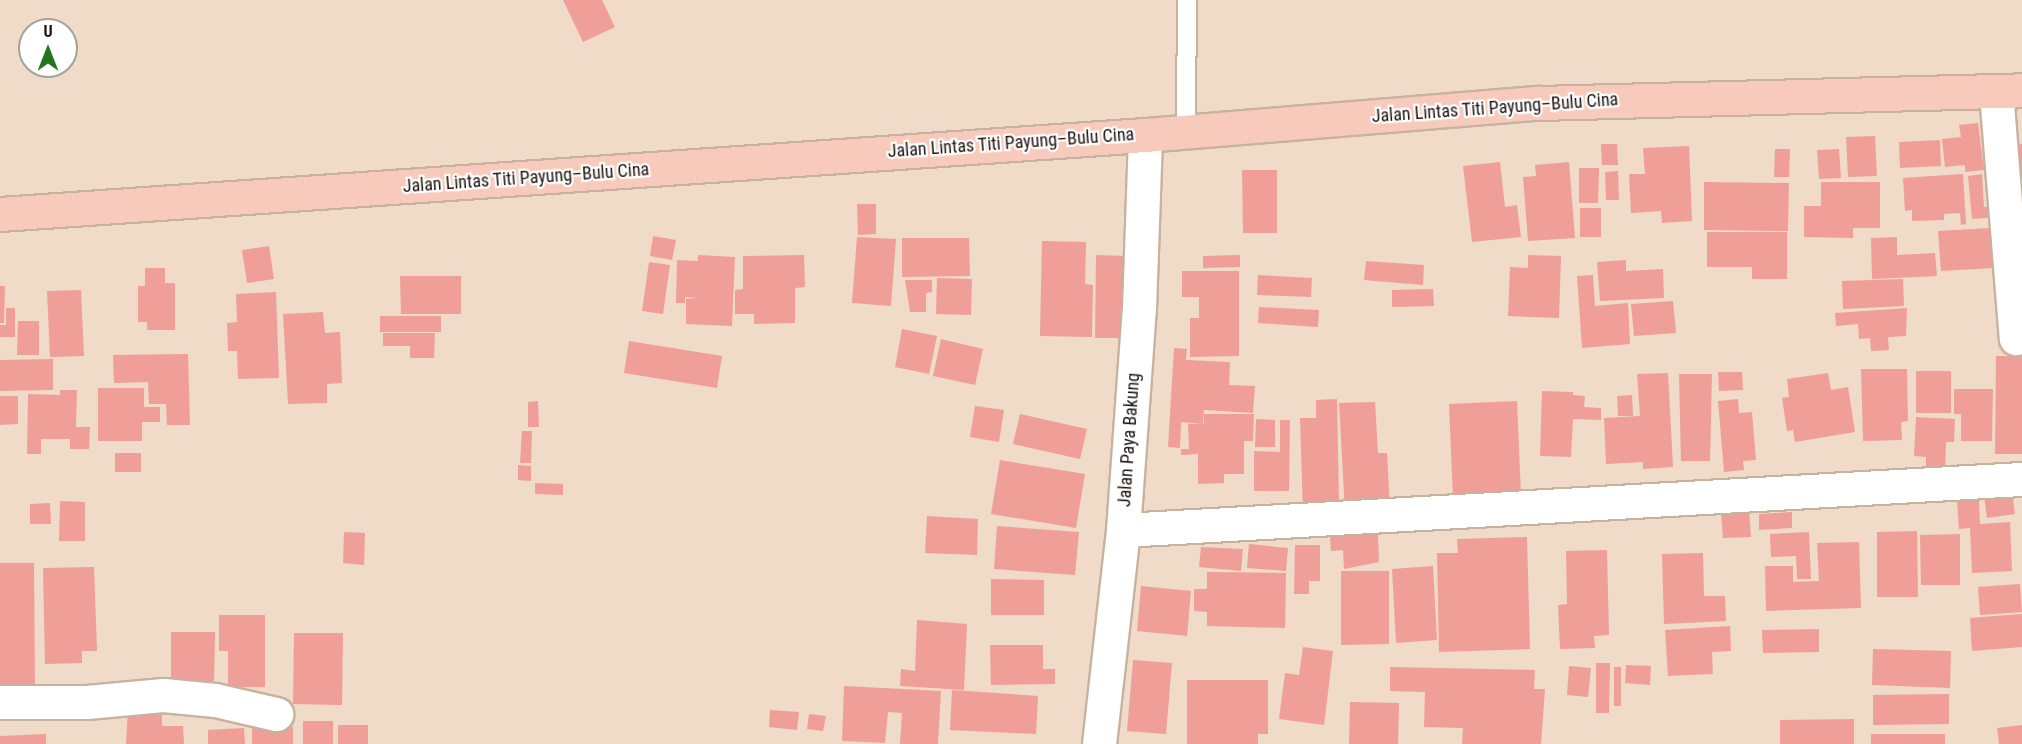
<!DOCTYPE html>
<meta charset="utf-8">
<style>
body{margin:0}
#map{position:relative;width:2022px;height:744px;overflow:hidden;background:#f0dac8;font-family:"Roboto Condensed",sans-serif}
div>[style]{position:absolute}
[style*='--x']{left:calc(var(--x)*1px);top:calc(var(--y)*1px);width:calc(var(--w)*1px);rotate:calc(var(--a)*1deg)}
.building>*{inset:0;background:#f09e98}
.roads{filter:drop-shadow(2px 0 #c7b2a0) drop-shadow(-2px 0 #c7b2a0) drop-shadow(0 2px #c7b2a0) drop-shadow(0 -2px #c7b2a0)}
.service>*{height:18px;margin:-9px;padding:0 9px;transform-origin:9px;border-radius:9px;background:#fff}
.minor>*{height:33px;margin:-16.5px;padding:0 16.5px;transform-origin:16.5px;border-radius:16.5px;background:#fff}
.secondary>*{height:33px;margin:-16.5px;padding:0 16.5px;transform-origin:16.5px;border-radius:16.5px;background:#fff}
.primary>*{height:33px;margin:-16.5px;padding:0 16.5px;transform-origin:16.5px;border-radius:16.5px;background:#f8cabb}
span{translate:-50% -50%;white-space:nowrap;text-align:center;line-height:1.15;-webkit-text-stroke:4.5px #fff;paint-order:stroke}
.street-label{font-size:18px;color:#1b130d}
.north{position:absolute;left:18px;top:18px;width:60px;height:60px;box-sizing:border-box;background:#fff;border:2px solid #a4a19e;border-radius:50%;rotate:0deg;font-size:16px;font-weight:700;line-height:24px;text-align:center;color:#1b130d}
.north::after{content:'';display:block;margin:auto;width:21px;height:27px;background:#23751e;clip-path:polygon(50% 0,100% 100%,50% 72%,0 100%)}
</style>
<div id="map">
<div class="building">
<i style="clip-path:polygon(563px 0,602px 0,615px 27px,583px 42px)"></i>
<i style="clip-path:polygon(1978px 123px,1984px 170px,1965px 172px,1965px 165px,1945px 167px,1942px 139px,1961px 137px,1959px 125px)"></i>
<i style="clip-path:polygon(1875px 136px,1877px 176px,1848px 177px,1846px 137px)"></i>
<i style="clip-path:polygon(1940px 140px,1941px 166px,1900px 168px,1899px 142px)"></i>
<i style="clip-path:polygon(1601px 144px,1617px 144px,1618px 165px,1602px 165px)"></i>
<i style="clip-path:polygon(2022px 144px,2022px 198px,2018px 198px,2013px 145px)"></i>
<i style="clip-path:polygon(1689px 146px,1692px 221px,1662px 223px,1661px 211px,1631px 213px,1629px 174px,1645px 174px,1643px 148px)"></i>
<i style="clip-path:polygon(1775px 149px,1790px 149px,1789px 177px,1774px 177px)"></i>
<i style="clip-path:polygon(1839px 149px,1841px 178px,1819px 179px,1817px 150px)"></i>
<i style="clip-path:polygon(1500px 162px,1505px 207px,1517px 205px,1521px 237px,1472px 242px,1463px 166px)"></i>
<i style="clip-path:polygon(1569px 162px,1575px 238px,1528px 241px,1523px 177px,1536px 176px,1535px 165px)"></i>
<i style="clip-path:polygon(1579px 168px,1599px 168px,1598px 203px,1579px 203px)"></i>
<i style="clip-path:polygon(1242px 170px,1277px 170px,1277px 233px,1243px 233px)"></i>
<i style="clip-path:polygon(1618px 171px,1619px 200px,1606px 200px,1605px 172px)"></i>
<i style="clip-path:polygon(1963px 174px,1966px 224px,1961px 225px,1960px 213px,1944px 214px,1944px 220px,1912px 221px,1912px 210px,1905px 211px,1903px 178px)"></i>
<i style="clip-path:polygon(1982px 174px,1984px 207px,1996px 206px,1998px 217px,1972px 219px,1968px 176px)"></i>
<i style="clip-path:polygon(1704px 182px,1789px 183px,1788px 231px,1704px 230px)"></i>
<i style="clip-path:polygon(1821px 182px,1880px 182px,1880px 228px,1853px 228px,1853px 238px,1804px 237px,1804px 206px,1821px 206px)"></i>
<i style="clip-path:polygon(857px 204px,876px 204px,876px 234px,858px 235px)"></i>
<i style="clip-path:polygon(1580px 208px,1601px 208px,1601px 237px,1580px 237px)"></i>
<i style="clip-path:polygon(1990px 228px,1993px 268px,1941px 271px,1938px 231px)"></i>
<i style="clip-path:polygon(1707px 232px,1787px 232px,1787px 279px,1752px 279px,1752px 267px,1707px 267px)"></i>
<i style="clip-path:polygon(653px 236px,676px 240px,672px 260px,650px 256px)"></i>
<i style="clip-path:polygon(857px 237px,896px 239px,891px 306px,852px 303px)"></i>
<i style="clip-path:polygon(1897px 237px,1897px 255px,1935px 253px,1937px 276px,1872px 279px,1871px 238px)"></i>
<i style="clip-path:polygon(902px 238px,969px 238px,970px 276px,902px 277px)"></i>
<i style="clip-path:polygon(1042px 241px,1086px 242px,1085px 284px,1093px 285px,1092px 337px,1040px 336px)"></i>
<i style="clip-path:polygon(269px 246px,274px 279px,247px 283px,242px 250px)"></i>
<i style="clip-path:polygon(698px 255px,735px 257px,732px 326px,686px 324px,686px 299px,697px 298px,685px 297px,685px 303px,676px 303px,677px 260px,698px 261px)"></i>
<i style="clip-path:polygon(804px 255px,805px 287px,795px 288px,795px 323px,754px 324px,754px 314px,735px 314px,735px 290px,743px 289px,743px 256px)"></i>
<i style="clip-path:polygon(1096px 255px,1127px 256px,1126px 338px,1095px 338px)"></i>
<i style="clip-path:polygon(1240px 255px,1240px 267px,1203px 268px,1203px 256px)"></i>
<i style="clip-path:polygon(1528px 255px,1561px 256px,1559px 318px,1508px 316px,1510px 267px,1528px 268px)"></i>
<i style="clip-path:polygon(1626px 260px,1626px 271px,1663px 269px,1664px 298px,1600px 301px,1597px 262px)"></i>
<i style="clip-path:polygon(1366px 261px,1424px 265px,1423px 285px,1364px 280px)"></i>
<i style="clip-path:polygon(649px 262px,670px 265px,663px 314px,642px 311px)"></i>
<i style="clip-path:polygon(145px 268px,165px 268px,165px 283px,175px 283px,175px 330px,147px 330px,147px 322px,138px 322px,138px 286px,145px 286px)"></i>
<i style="clip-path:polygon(1182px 271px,1239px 271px,1239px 356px,1190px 357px,1190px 318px,1199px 318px,1199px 297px,1182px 297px)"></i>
<i style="clip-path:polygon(1258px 275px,1312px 278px,1311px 297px,1257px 295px)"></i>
<i style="clip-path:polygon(1593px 275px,1595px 306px,1628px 303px,1630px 344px,1582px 348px,1577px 276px)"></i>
<i style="clip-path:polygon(400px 276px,461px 276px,461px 314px,401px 314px)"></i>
<i style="clip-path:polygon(937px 278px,972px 279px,971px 315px,936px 314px)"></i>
<i style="clip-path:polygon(1903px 279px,1904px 306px,1843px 309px,1842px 281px)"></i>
<i style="clip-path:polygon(905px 280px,932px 280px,932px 292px,926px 293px,926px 312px,910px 312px)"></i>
<i style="clip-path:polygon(0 286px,5px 286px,4px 323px,0 323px)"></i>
<i style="clip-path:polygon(1433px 289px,1434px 306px,1392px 307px,1392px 290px)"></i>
<i style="clip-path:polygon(81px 290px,84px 356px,50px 357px,47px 291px)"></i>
<i style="clip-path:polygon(276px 292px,279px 378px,238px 379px,237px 351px,228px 351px,227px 323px,237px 322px,236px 294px)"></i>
<i style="clip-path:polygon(1673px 301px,1676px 333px,1634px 336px,1631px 304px)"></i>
<i style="clip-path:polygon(1259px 307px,1319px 310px,1318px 327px,1258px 323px)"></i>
<i style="clip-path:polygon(6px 308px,15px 308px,15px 337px,0 337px,0 325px,6px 325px)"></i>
<i style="clip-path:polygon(1907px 308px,1906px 336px,1888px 337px,1889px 350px,1871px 351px,1870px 338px,1859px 339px,1858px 324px,1836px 326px,1835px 313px)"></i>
<i style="clip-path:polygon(323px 312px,325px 333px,340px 332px,342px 383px,327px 384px,327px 403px,288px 404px,283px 314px)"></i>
<i style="clip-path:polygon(380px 316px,441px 316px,441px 332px,380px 332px)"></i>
<i style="clip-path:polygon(18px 321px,39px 321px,39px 355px,17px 355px)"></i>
<i style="clip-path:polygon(902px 329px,937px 336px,929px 374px,895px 367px)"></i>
<i style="clip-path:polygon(383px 333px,435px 333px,434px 358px,410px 358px,410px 346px,383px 346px)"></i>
<i style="clip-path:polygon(941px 339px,983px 349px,975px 385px,933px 376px)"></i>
<i style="clip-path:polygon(629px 341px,722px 356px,717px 388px,624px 373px)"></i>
<i style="clip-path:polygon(1174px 348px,1187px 349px,1186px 360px,1230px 362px,1229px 385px,1255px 386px,1253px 413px,1204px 410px,1203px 424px,1181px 422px,1180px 448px,1168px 447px)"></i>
<i style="clip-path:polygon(188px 354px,190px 425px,167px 425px,166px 404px,149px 404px,148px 382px,114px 383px,113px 355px)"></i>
<i style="clip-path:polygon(1996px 356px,2022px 356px,2022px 454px,1995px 454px)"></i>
<i style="clip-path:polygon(53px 359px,53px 390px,0 391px,0 360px)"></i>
<i style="clip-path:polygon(1861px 369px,1907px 369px,1908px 421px,1901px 422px,1902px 440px,1863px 441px)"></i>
<i style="clip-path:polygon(1916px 371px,1951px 371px,1951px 413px,1916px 413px)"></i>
<i style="clip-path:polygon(1718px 372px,1742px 372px,1743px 390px,1719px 391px)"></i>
<i style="clip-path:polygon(1668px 373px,1673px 467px,1643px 469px,1643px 462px,1606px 464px,1604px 418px,1640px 416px,1637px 374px)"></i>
<i style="clip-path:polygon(1828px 373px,1831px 390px,1848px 387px,1855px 432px,1795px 442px,1793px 430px,1787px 431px,1782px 398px,1789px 397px,1787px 379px)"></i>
<i style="clip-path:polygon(1679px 374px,1712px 374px,1710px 461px,1681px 461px)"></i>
<i style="clip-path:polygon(98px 388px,144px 388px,144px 407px,160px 407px,160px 422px,142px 422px,142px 441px,98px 441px)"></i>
<i style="clip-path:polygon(1954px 389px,1993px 389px,1992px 441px,1961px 441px,1961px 414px,1954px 414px)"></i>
<i style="clip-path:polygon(60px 390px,77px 390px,76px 427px,90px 427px,89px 449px,70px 449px,70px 439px,41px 439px,41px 454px,27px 454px,28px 394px,60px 395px)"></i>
<i style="clip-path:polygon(1542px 391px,1573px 392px,1573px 395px,1585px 396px,1584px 407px,1601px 408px,1601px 420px,1573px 419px,1571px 457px,1540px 456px)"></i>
<i style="clip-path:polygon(1632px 395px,1633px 416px,1618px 416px,1617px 396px)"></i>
<i style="clip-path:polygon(0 396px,18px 396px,18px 424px,0 425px)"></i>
<i style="clip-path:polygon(1337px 399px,1339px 502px,1303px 514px,1300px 418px,1316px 418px,1316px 400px)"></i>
<i style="clip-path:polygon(1738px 399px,1739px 413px,1752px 412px,1756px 460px,1743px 461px,1744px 470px,1724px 472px,1718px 401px)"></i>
<i style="clip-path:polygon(538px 401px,539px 427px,528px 427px,528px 402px)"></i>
<i style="clip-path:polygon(1517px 401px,1521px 496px,1453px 499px,1449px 404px)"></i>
<i style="clip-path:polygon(1375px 402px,1378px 453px,1387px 453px,1390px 508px,1345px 511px,1339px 403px)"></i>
<i style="clip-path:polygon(975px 406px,1004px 410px,999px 442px,970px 437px)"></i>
<i style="clip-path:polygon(1020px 414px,1087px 429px,1080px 459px,1013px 444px)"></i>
<i style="clip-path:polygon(1204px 414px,1254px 414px,1253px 441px,1244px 441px,1244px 474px,1224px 474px,1224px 483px,1198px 484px,1198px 454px,1181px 455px,1181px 449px,1189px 449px,1188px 424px,1204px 424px)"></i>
<i style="clip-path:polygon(1916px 417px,1955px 419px,1954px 442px,1946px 442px,1945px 471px,1926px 470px,1926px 457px,1914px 456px)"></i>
<i style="clip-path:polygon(1256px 419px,1275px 420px,1275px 447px,1255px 447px)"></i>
<i style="clip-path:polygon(1280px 420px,1290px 420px,1289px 491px,1254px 491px,1254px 451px,1280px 452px)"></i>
<i style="clip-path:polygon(522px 431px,532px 431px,531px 463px,520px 463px)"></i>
<i style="clip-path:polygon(115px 453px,141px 453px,141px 472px,115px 472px)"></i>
<i style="clip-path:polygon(1000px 460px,1085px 474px,1076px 528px,991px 514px)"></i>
<i style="clip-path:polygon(518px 465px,531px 466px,531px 481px,518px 480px)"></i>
<i style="clip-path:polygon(535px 483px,563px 484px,563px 495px,535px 494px)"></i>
<i style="clip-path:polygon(2012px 492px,2015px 514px,1987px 518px,1984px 495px)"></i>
<i style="clip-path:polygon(1979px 500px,1980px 524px,2010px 522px,2012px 571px,1972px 573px,1970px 528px,1959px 529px,1957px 501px)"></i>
<i style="clip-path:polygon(60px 501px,85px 502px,85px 541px,59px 541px)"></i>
<i style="clip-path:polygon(50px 503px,51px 524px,30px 524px,30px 504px)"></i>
<i style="clip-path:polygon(1749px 512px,1751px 537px,1723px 538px,1721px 513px)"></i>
<i style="clip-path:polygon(1792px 512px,1792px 528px,1759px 530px,1759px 514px)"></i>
<i style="clip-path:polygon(927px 516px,978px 519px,977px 555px,925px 553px)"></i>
<i style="clip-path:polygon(997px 526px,1079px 532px,1075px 575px,994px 569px)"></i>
<i style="clip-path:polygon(1917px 531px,1918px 597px,1877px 597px,1877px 532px)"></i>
<i style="clip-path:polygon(344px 532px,365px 533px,364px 565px,343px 563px)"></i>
<i style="clip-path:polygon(1809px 532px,1811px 579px,1797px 579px,1796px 556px,1771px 557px,1770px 534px)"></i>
<i style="clip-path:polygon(1378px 533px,1379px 562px,1344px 569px,1343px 550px,1331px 551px,1330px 536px)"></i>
<i style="clip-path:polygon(1960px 534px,1960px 585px,1921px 585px,1920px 535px)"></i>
<i style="clip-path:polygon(1527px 537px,1530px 649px,1439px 652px,1437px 553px,1458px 553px,1457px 539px)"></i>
<i style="clip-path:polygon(1859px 542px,1861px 608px,1766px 611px,1765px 566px,1793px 566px,1793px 582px,1819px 581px,1817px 543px)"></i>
<i style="clip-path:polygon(1249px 544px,1288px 548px,1286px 571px,1247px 568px)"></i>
<i style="clip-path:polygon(1295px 545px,1320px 545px,1320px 581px,1309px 581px,1309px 594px,1294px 594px)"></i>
<i style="clip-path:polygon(1201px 547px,1243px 549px,1241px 571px,1199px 567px)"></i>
<i style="clip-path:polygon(1607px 550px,1609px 635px,1594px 636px,1595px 648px,1560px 649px,1558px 605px,1567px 604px,1566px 551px)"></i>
<i style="clip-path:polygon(1703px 553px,1704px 596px,1725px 596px,1726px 621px,1664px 624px,1662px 554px)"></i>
<i style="clip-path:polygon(0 563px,34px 563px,35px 690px,0 690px)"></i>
<i style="clip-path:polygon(1433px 566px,1437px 640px,1396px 643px,1392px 569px)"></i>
<i style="clip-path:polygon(94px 567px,97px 651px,82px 651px,82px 663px,45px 664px,43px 568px)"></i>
<i style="clip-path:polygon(1341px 571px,1389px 571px,1389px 644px,1341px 645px)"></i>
<i style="clip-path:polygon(1207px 572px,1286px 573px,1285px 628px,1207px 626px,1207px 612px,1194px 611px,1194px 589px,1207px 589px)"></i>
<i style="clip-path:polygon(991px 579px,1044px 580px,1044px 615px,991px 615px)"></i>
<i style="clip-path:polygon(2020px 584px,2022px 612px,1980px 615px,1978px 587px)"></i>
<i style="clip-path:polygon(1141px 586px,1191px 591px,1187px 636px,1137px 631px)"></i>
<i style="clip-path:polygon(2022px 614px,2022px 647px,1972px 651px,1970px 618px)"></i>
<i style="clip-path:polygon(219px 615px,265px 615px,265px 687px,228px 687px,228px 651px,219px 651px)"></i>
<i style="clip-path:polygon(917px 620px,967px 624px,964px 690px,900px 686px,901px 669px,915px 671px)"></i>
<i style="clip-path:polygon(1730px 626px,1731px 651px,1712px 652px,1713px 674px,1668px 676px,1665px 630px)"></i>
<i style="clip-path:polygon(1819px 629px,1819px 652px,1763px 653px,1762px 630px)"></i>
<i style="clip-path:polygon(171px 632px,215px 632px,214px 681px,171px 681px)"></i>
<i style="clip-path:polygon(294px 633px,343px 633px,342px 705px,293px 704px)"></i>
<i style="clip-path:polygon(990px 645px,1043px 645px,1043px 669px,1055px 669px,1055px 684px,991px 685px)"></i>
<i style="clip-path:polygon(1303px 647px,1333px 651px,1324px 725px,1279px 719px,1285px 673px,1299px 675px)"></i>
<i style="clip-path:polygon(1873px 649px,1951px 651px,1950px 688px,1872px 685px)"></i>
<i style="clip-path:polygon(1133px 660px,1172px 663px,1166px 734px,1127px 731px)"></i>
<i style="clip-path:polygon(1596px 663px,1610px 663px,1609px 713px,1596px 713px)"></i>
<i style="clip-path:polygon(1626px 665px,1651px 666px,1650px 685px,1625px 683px)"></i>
<i style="clip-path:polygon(1569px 666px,1591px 668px,1588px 697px,1567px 695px)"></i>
<i style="clip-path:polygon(1390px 667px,1535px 670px,1534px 689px,1545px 689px,1541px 744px,1462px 744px,1463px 728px,1424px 727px,1425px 692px,1390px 691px)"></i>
<i style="clip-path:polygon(1614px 667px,1621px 667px,1621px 706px,1614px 706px)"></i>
<i style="clip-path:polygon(1187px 680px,1268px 680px,1268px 734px,1258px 734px,1258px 744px,1187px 744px)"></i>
<i style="clip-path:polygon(844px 686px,941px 691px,938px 744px,900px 744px,902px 713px,888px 712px,885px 743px,842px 741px)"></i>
<i style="clip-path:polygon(952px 690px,1038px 696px,1036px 734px,950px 730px)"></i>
<i style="clip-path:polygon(1949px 694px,1949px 724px,1873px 725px,1873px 695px)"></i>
<i style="clip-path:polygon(1350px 702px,1399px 703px,1398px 744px,1349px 744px)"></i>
<i style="clip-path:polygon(128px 709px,162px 709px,162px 726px,183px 726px,184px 744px,126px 744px)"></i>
<i style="clip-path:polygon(770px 710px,799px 712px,797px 730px,769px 727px)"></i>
<i style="clip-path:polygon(809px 714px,826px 716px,823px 731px,807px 729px)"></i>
<i style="clip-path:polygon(1854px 719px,1854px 744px,1780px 744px,1780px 720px)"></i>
<i style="clip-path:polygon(303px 721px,333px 721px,333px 744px,303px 744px)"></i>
<i style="clip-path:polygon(338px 725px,368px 725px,368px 744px,338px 744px)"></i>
<i style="clip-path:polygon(2022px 725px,2022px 744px,1999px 744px,1997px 728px)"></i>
<i style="clip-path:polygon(252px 727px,293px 727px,293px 744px,252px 744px)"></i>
<i style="clip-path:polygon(244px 728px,245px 744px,208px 744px,208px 730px)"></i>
<i style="clip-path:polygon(46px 734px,46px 744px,0 744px,0 736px)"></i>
<i style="clip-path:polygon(1871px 734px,1945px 734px,1945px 744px,1871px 744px)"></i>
</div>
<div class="roads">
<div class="service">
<i style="--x:1186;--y:131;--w:131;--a:-89.6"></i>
</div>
<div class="minor">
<i style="--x:1996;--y:92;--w:247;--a:85.4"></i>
<i style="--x:1123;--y:530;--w:900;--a:-3.25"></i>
<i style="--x:0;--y:702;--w:87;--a:0"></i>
<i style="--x:87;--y:702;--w:76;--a:-5.3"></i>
<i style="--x:163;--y:695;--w:52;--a:5.5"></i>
<i style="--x:215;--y:700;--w:63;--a:12.9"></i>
</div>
<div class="secondary">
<i style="--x:1099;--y:744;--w:215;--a:-83.6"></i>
<i style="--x:1123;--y:530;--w:222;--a:-85.9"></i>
<i style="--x:1139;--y:309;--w:174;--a:-88"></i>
</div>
<div class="primary">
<i style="--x:0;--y:214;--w:1148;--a:-3.95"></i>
<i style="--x:1145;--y:135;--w:394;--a:-4.7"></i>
<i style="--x:1538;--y:103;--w:484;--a:-1.5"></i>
</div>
</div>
<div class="street-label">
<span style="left:1495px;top:108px;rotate:-4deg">Jalan Lintas Titi Payung–Bulu Cina</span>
<span style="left:1011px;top:143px;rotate:-4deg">Jalan Lintas Titi Payung–Bulu Cina</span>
<span style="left:526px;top:178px;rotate:-4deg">Jalan Lintas Titi Payung–Bulu Cina</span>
<span style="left:1129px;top:440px;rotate:-86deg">Jalan Paya Bakung</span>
</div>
<div class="north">U</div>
</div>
